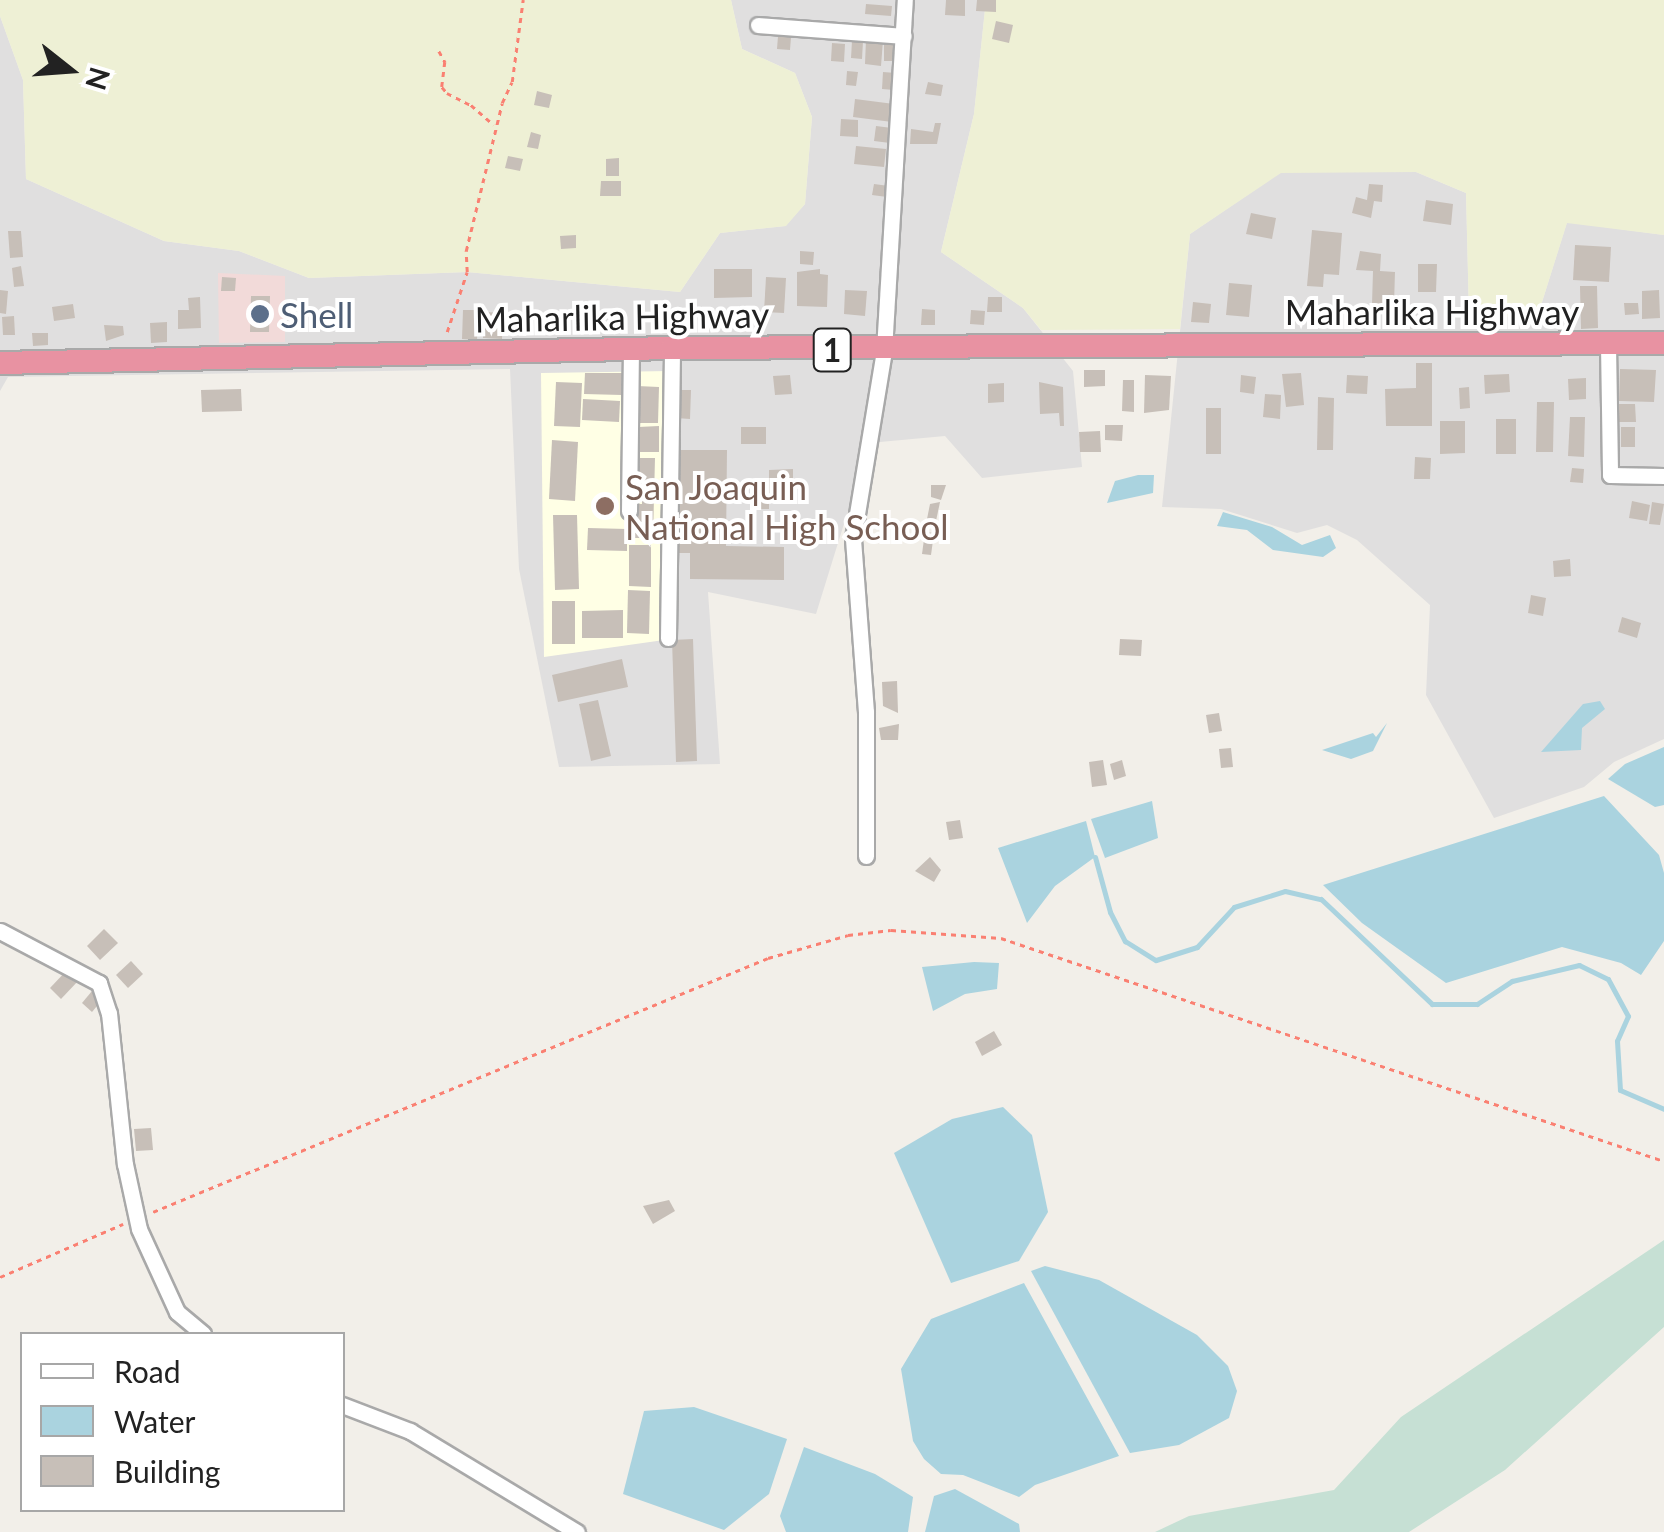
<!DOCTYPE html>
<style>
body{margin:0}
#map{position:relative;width:1664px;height:1532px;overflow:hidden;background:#f2efe9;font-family:Lato,sans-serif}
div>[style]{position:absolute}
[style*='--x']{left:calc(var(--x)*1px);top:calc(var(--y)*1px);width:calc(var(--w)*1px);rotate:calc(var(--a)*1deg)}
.residential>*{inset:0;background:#e0dfdf}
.commercial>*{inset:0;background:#f2dad9}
.education>*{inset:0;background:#ffffe5}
.farmland>*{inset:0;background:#eef0d5}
.wetland>*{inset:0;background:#c6e0d4}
.water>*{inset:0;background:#aad3df}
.stream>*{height:5px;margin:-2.5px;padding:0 2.5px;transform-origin:2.5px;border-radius:2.5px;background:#aad3df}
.building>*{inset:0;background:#c7bfb8}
.path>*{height:2.5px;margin-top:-1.25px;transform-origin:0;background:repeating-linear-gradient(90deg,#fa8072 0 5px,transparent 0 10px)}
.roads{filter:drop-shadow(2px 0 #a9a9a9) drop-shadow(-2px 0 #a9a9a9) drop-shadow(0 2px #a9a9a9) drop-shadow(0 -2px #a9a9a9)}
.minor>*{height:15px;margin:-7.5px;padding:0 7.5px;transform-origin:7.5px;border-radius:7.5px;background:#fff}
.highway>*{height:22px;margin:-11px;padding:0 11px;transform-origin:11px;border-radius:11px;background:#e892a2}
.dots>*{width:28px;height:28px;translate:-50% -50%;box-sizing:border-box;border:5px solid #fff;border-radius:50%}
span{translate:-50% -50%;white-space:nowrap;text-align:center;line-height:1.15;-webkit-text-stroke:8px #fff;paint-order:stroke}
.shield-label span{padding:2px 8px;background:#fff;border:2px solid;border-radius:8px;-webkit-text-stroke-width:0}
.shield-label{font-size:32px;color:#222;font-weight:700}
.street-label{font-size:35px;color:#222}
.service-label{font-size:35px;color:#4e5e75}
.left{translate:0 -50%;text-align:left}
.education-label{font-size:35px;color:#785e54}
.legend{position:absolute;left:20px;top:1332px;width:325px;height:180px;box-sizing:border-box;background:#fff;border:2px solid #a7a7a7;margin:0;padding:12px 18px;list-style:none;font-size:30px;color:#222}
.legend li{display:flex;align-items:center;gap:20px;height:50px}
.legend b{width:50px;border:2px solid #a7a7a7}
.north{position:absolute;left:20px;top:20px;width:100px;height:100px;-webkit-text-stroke:8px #fff;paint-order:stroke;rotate:107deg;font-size:28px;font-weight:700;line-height:40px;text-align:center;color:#222}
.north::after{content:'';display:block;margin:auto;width:35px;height:45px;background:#222;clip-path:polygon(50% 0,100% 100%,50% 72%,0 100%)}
</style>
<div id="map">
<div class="residential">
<i style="clip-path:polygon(731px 0,986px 0,974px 114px,941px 252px,1023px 308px,1073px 371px,1082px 467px,982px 478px,945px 436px,869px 443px,816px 614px,708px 592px,720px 764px,559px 767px,519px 569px,510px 369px,8px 377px,0 391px,0 16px,23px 80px,26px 179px,164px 241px,239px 251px,309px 278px,467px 272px,680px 292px,720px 233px,785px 226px,805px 204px,812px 117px,795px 73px,742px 49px)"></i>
<i style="clip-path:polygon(1281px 172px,1416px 172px,1466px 193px,1469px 315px,1537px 318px,1567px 222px,1664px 235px,1664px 739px,1614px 762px,1584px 787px,1494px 818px,1426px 695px,1430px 605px,1357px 540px,1327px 525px,1297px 533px,1221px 509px,1162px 507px,1190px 234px)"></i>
</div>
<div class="commercial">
<i style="clip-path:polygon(218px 273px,285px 276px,285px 342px,219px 343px)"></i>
</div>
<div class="education">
<i style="clip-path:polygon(670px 371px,664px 640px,544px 657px,541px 373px)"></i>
</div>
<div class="farmland">
<i style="clip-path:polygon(0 0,731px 0,742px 49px,795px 73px,812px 117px,805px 204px,786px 226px,720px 233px,680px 292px,467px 272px,309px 278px,239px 251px,164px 241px,26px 179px,23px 80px,0 16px)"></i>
<i style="clip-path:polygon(986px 0,1664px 0,1664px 235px,1567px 223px,1537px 318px,1469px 315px,1466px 193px,1416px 172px,1281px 173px,1190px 234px,1180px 329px,1041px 330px,1023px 308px,941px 252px,974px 114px)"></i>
</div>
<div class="wetland">
<i style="clip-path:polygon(1664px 1240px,1664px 1327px,1505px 1470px,1409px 1532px,1155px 1532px,1189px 1516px,1334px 1490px,1401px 1417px)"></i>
</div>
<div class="water">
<i style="clip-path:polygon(1138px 475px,1154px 475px,1153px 493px,1107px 503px,1115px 481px)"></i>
<i style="clip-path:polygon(1223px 512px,1272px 527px,1302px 545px,1330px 535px,1336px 548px,1323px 557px,1273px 550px,1247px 530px,1217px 526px)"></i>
<i style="clip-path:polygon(1600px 701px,1605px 709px,1582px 728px,1581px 750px,1541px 752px,1583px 704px)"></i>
<i style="clip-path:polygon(1387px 723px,1373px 751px,1351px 759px,1322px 750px,1373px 733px,1376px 737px)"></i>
<i style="clip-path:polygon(1664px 747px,1664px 805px,1655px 807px,1608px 779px,1625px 764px)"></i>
<i style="clip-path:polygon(1604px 796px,1659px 855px,1664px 873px,1664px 941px,1641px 975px,1621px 963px,1562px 947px,1446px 983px,1362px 923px,1323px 885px)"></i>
<i style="clip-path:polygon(1152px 801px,1158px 838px,1105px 858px,1091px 819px)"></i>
<i style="clip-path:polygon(1086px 821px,1095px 857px,1055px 886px,1027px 923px,998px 848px)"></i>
<i style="clip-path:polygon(974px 962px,999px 963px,997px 989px,965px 994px,933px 1011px,922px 967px)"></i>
<i style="clip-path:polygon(1003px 1107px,1032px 1135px,1048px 1212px,1019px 1261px,951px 1283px,894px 1153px,952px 1119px)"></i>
<i style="clip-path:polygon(1045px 1266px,1099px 1280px,1197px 1335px,1228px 1366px,1237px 1391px,1229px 1418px,1179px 1445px,1130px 1453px,1031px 1271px)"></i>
<i style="clip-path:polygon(1024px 1283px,1119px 1456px,1035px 1485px,1019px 1497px,963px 1475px,941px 1474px,924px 1459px,913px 1441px,901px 1369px,931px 1319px)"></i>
<i style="clip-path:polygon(694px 1407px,787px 1439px,769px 1494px,724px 1530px,623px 1494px,644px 1411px)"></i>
<i style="clip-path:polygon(804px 1447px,875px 1474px,913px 1497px,908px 1532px,786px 1532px,780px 1516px)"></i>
<i style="clip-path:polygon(955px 1489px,1019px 1524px,1020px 1532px,925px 1532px,934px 1496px)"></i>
</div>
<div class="stream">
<i style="--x:1095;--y:857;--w:57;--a:74.7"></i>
<i style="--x:1110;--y:912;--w:33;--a:63"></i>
<i style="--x:1125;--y:941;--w:36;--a:32"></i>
<i style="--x:1156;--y:960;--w:43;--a:-17.6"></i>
<i style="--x:1197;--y:947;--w:54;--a:-47.2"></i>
<i style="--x:1234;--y:907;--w:53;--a:-17.4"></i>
<i style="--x:1285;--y:891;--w:37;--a:13"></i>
<i style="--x:1321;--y:899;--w:153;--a:43.4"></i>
<i style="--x:1432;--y:1004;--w:45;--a:0"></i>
<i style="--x:1477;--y:1004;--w:42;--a:-33.3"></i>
<i style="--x:1512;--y:981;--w:69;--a:-13.4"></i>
<i style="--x:1579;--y:965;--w:32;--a:26"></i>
<i style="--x:1608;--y:979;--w:42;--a:61.6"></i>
<i style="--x:1628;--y:1016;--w:27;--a:114"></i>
<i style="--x:1617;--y:1041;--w:49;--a:86.5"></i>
<i style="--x:1620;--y:1090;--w:48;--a:23.4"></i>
</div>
<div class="building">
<i style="clip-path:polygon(946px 0,965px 0,965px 16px,945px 15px)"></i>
<i style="clip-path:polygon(977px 0,996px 0,996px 12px,976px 11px)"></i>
<i style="clip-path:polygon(866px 4px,892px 6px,891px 16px,865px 14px)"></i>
<i style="clip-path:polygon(996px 21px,1013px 25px,1009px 43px,992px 39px)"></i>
<i style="clip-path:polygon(778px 36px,791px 37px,790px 50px,777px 49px)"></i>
<i style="clip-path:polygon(866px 39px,883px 40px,881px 66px,865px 64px)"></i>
<i style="clip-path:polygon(884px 40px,900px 40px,899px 61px,884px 61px)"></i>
<i style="clip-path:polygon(852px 41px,863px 41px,862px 59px,851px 58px)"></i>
<i style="clip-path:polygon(832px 43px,845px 44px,844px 62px,831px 61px)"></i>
<i style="clip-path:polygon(847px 71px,858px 72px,856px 86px,846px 85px)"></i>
<i style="clip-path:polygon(883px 72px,896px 73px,894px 90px,882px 89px)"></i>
<i style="clip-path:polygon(928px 82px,943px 85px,941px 96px,925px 94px)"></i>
<i style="clip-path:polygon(537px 91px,552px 95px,549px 108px,534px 105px)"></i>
<i style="clip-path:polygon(855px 99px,894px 104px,892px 122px,853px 117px)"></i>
<i style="clip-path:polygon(841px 119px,858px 120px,858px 137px,840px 136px)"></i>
<i style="clip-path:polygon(935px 123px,941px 123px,937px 144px,910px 144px,911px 129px,933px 132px)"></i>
<i style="clip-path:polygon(876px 126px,892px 128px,890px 143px,874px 141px)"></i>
<i style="clip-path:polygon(531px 132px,541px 135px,538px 149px,527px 147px)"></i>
<i style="clip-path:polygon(856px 146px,886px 149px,884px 167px,854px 164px)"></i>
<i style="clip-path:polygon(508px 156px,523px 159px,520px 171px,505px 168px)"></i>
<i style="clip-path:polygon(619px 158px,619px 176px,606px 176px,606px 159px)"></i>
<i style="clip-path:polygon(601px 181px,621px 181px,621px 196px,600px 196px)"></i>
<i style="clip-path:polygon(874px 184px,889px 186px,887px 197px,872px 195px)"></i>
<i style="clip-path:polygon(1369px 184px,1383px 185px,1382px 202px,1374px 201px,1371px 218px,1352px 213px,1356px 197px,1367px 200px)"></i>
<i style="clip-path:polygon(1426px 200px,1453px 204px,1451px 225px,1423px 221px)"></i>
<i style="clip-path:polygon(1251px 213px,1276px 218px,1272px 239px,1246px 234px)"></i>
<i style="clip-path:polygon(1312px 230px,1342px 233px,1339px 275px,1324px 274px,1323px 287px,1307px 286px)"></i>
<i style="clip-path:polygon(8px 231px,21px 231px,23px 257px,10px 258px)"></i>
<i style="clip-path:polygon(576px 235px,576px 248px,561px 249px,560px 236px)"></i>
<i style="clip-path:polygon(1575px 245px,1611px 247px,1609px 282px,1573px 280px)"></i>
<i style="clip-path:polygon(800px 251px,814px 252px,813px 265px,800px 264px)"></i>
<i style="clip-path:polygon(1360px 251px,1381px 254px,1380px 271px,1395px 272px,1394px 304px,1372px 304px,1373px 271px,1356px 270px)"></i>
<i style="clip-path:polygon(1418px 264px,1437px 264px,1436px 292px,1418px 292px)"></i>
<i style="clip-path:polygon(21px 266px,24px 286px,14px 287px,12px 268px)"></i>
<i style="clip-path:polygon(714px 269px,752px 269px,752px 297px,714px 298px)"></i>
<i style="clip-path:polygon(820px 269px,820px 274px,828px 275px,827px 307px,797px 306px,797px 272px)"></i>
<i style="clip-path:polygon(222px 277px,236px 278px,235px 291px,221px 291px)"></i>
<i style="clip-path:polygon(766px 277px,786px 278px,784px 313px,764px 312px)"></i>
<i style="clip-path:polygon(1229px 283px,1252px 285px,1249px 317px,1226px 315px)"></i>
<i style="clip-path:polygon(1580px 286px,1597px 286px,1598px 328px,1581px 329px)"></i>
<i style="clip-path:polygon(0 290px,8px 291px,6px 314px,0 313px)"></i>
<i style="clip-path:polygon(845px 290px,867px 291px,865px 316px,844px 314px)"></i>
<i style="clip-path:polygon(1659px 290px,1660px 318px,1642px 319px,1642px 291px)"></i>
<i style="clip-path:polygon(251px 296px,270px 296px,269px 332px,250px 332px)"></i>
<i style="clip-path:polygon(200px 297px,201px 328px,178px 329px,178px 310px,189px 310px,188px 298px)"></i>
<i style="clip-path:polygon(988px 297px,1002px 297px,1002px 312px,987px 312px)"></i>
<i style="clip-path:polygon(1193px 302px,1211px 304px,1209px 323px,1191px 322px)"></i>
<i style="clip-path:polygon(1624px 303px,1638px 303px,1639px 314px,1625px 315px)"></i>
<i style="clip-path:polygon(73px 304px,75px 318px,54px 321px,52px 307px)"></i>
<i style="clip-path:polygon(922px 309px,935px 310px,935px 325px,921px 325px)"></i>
<i style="clip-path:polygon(463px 310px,478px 310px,477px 340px,462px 339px)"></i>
<i style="clip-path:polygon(971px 310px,985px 311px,984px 325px,970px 324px)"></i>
<i style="clip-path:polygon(484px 312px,503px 313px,502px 339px,483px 338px)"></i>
<i style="clip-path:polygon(14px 316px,15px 335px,3px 335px,2px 317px)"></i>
<i style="clip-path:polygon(167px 322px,167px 342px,151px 343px,150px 323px)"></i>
<i style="clip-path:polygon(104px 325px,123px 326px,124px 335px,106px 341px)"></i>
<i style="clip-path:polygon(32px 333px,48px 333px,48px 345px,33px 346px)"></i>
<i style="clip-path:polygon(1416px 363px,1432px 363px,1432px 426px,1386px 426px,1385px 389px,1416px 388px)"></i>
<i style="clip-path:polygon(1620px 369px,1656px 370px,1654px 402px,1619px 401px)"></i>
<i style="clip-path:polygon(1084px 370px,1105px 370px,1105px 386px,1084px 387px)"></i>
<i style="clip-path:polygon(585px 373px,622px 373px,622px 395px,584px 394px)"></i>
<i style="clip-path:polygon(1301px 373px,1304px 405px,1286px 407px,1282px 374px)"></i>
<i style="clip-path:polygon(1509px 374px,1510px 392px,1485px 394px,1484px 375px)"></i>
<i style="clip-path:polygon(790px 375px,792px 394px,775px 395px,773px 376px)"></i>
<i style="clip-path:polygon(1145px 375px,1171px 376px,1169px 410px,1144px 413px)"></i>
<i style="clip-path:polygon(1241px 375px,1256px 377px,1254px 394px,1240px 392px)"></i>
<i style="clip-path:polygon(1347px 375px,1368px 376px,1367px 394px,1346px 393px)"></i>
<i style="clip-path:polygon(1586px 378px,1586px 399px,1569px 400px,1568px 379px)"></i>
<i style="clip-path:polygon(1123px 380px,1134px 380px,1134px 412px,1122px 411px)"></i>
<i style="clip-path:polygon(556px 382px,582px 383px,580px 427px,554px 426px)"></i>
<i style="clip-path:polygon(1039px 382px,1063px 387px,1064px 426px,1060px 426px,1059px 413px,1040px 414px)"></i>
<i style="clip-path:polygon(1004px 383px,1004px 402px,988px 403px,988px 384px)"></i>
<i style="clip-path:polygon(637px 386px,659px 387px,658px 423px,636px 423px)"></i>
<i style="clip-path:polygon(1469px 387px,1470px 408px,1460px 409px,1459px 388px)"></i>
<i style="clip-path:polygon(241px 389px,242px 411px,202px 412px,201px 390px)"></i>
<i style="clip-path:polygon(677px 390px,691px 390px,690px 419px,676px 418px)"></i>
<i style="clip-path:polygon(1265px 394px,1281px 395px,1280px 419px,1263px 417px)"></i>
<i style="clip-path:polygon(1318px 397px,1334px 398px,1333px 450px,1317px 450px)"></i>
<i style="clip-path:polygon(583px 399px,620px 401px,619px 422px,582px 420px)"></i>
<i style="clip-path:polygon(1537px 402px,1554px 402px,1553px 452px,1536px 452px)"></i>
<i style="clip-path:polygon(1616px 404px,1635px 404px,1636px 422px,1616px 422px)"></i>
<i style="clip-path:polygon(1206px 408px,1221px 408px,1221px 454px,1206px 454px)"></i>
<i style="clip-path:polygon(1570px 417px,1585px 417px,1584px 457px,1568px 456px)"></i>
<i style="clip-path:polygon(1496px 419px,1516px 419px,1516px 454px,1496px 454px)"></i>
<i style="clip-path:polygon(1440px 421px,1465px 421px,1465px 453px,1440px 454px)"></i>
<i style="clip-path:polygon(1105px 425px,1123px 425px,1122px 441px,1105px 440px)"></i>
<i style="clip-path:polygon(659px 426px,659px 452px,637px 452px,638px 427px)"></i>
<i style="clip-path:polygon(741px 427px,766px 427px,766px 444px,741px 444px)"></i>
<i style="clip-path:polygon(1621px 427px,1635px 427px,1635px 447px,1621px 447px)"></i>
<i style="clip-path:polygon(1100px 431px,1101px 452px,1080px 452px,1079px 432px)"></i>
<i style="clip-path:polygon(552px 440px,578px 442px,575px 501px,549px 499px)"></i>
<i style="clip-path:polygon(678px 450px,727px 450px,726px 546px,784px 547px,784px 580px,690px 579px,690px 553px,672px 553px,673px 528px,691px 528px,691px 518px,677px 518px)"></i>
<i style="clip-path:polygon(1415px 457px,1431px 458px,1430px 479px,1414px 479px)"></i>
<i style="clip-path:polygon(634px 458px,655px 458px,653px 538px,632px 538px,632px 504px,642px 504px,642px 494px,633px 493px)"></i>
<i style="clip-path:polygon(1572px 468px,1584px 469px,1583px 483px,1570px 482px)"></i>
<i style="clip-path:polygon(793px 469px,793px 494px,769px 494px,769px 470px)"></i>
<i style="clip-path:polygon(931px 485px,946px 485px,941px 500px,931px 497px)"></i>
<i style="clip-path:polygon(757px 496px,769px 497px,769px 509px,757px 509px)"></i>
<i style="clip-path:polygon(1632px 501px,1650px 505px,1647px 521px,1629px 518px)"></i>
<i style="clip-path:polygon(940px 502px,936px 521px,927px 519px,930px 504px)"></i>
<i style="clip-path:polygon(1652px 502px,1664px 504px,1660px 525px,1649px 524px)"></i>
<i style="clip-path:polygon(553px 515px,577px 515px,579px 589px,555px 590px)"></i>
<i style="clip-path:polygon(588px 528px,627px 529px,627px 551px,587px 550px)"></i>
<i style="clip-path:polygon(925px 532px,934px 533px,931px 555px,922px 554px)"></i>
<i style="clip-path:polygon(629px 545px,651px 545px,651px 587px,629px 586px)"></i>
<i style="clip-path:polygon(1570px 559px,1571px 576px,1554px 577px,1553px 561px)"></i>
<i style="clip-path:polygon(628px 590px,650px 591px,649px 634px,627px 633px)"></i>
<i style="clip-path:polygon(1531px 595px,1546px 598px,1543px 616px,1528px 613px)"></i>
<i style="clip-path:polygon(552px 601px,575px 601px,575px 644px,552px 644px)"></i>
<i style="clip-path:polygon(623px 610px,623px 638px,582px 638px,582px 611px)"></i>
<i style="clip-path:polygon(1622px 617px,1641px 623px,1637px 638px,1618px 632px)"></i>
<i style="clip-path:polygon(693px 639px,697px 761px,676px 762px,672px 640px)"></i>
<i style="clip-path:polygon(1120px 639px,1142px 640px,1141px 656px,1119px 655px)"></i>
<i style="clip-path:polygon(622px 659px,628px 687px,558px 702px,552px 675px)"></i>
<i style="clip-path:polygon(897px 681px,898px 713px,883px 706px,882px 682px)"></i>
<i style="clip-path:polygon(598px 700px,611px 756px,591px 761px,579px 704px)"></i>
<i style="clip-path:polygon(1219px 713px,1222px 731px,1209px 733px,1206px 715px)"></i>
<i style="clip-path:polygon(899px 724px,898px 740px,881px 740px,879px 728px)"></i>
<i style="clip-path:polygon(1231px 748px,1233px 767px,1221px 768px,1219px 749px)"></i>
<i style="clip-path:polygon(1103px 760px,1107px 785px,1092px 787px,1089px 762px)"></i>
<i style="clip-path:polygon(1122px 760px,1126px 776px,1114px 780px,1110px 764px)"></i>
<i style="clip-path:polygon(960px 820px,963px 838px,949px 840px,946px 822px)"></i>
<i style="clip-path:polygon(930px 857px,941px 870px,934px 882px,915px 871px)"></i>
<i style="clip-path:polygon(104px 929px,118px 943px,100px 960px,87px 946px)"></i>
<i style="clip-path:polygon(131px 961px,143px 974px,128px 988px,116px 975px)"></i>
<i style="clip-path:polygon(68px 969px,79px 980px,61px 999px,50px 988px)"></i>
<i style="clip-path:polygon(92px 991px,102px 1000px,92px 1012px,82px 1003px)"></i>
<i style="clip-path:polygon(994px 1031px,1002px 1045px,982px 1056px,975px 1042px)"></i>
<i style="clip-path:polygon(151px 1128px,153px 1150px,136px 1151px,134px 1129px)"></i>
<i style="clip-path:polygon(669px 1200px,675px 1211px,653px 1224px,643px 1206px)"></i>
</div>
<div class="path">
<i style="--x:439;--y:51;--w:13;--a:61"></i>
<i style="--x:445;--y:62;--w:25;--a:97"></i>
<i style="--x:442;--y:87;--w:8;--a:50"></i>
<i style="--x:447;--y:93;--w:27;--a:27"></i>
<i style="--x:471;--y:105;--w:30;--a:41"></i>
<i style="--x:447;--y:332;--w:63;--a:-71.6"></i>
<i style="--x:467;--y:272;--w:21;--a:-93"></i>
<i style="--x:466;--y:251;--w:152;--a:-76.3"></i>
<i style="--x:502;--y:103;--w:23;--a:-65"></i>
<i style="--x:512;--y:82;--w:83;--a:-82.4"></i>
<i style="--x:153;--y:1212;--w:665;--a:-22.44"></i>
<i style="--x:768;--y:958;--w:83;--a:-16"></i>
<i style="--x:848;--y:935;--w:43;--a:-6.6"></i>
<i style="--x:891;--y:930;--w:110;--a:4.2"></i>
<i style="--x:1001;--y:938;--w:699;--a:18.59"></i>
<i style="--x:0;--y:1277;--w:134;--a:-23.3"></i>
</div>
<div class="roads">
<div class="minor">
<i style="--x:758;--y:25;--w:146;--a:4.3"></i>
<i style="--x:1608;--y:344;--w:131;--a:89.1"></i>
<i style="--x:1610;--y:475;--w:54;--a:1.1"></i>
<i style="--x:629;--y:511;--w:161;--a:-89.3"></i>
<i style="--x:668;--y:638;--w:290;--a:-89.2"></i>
<i style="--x:866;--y:856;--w:144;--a:-90"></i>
<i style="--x:866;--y:712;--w:174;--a:-94.3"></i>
<i style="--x:853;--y:538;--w:191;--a:-80.6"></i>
<i style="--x:884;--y:350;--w:351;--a:-86.6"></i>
<i style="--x:0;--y:931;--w:112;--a:27.7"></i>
<i style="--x:99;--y:983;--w:32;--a:72"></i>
<i style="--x:109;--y:1013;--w:152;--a:84"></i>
<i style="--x:125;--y:1164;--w:66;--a:77.8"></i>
<i style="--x:139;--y:1229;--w:91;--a:65.4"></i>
<i style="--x:177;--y:1312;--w:34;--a:40"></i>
<i style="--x:342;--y:1405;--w:73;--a:20.9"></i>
<i style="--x:410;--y:1431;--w:195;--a:31.2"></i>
</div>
<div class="highway">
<i style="--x:0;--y:363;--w:672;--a:-1.28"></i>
<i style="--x:672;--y:348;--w:992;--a:-0.29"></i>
</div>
</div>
<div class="dots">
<i style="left:260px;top:314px;background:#5c6f8a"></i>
<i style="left:605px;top:506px;background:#8d6e63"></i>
</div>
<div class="shield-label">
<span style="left:832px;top:350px">1</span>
</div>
<div class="street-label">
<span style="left:1432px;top:311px">Maharlika Highway</span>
<span style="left:622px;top:316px;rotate:-1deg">Maharlika Highway</span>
</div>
<div class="service-label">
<span class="left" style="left:280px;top:314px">Shell</span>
</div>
<div class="education-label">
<span class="left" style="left:625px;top:506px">San Joaquin<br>National High School</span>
</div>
<ul class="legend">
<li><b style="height:12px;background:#fff"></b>Road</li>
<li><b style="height:28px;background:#aad3df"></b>Water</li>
<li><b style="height:28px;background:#c7bfb8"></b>Building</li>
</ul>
<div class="north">N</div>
</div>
